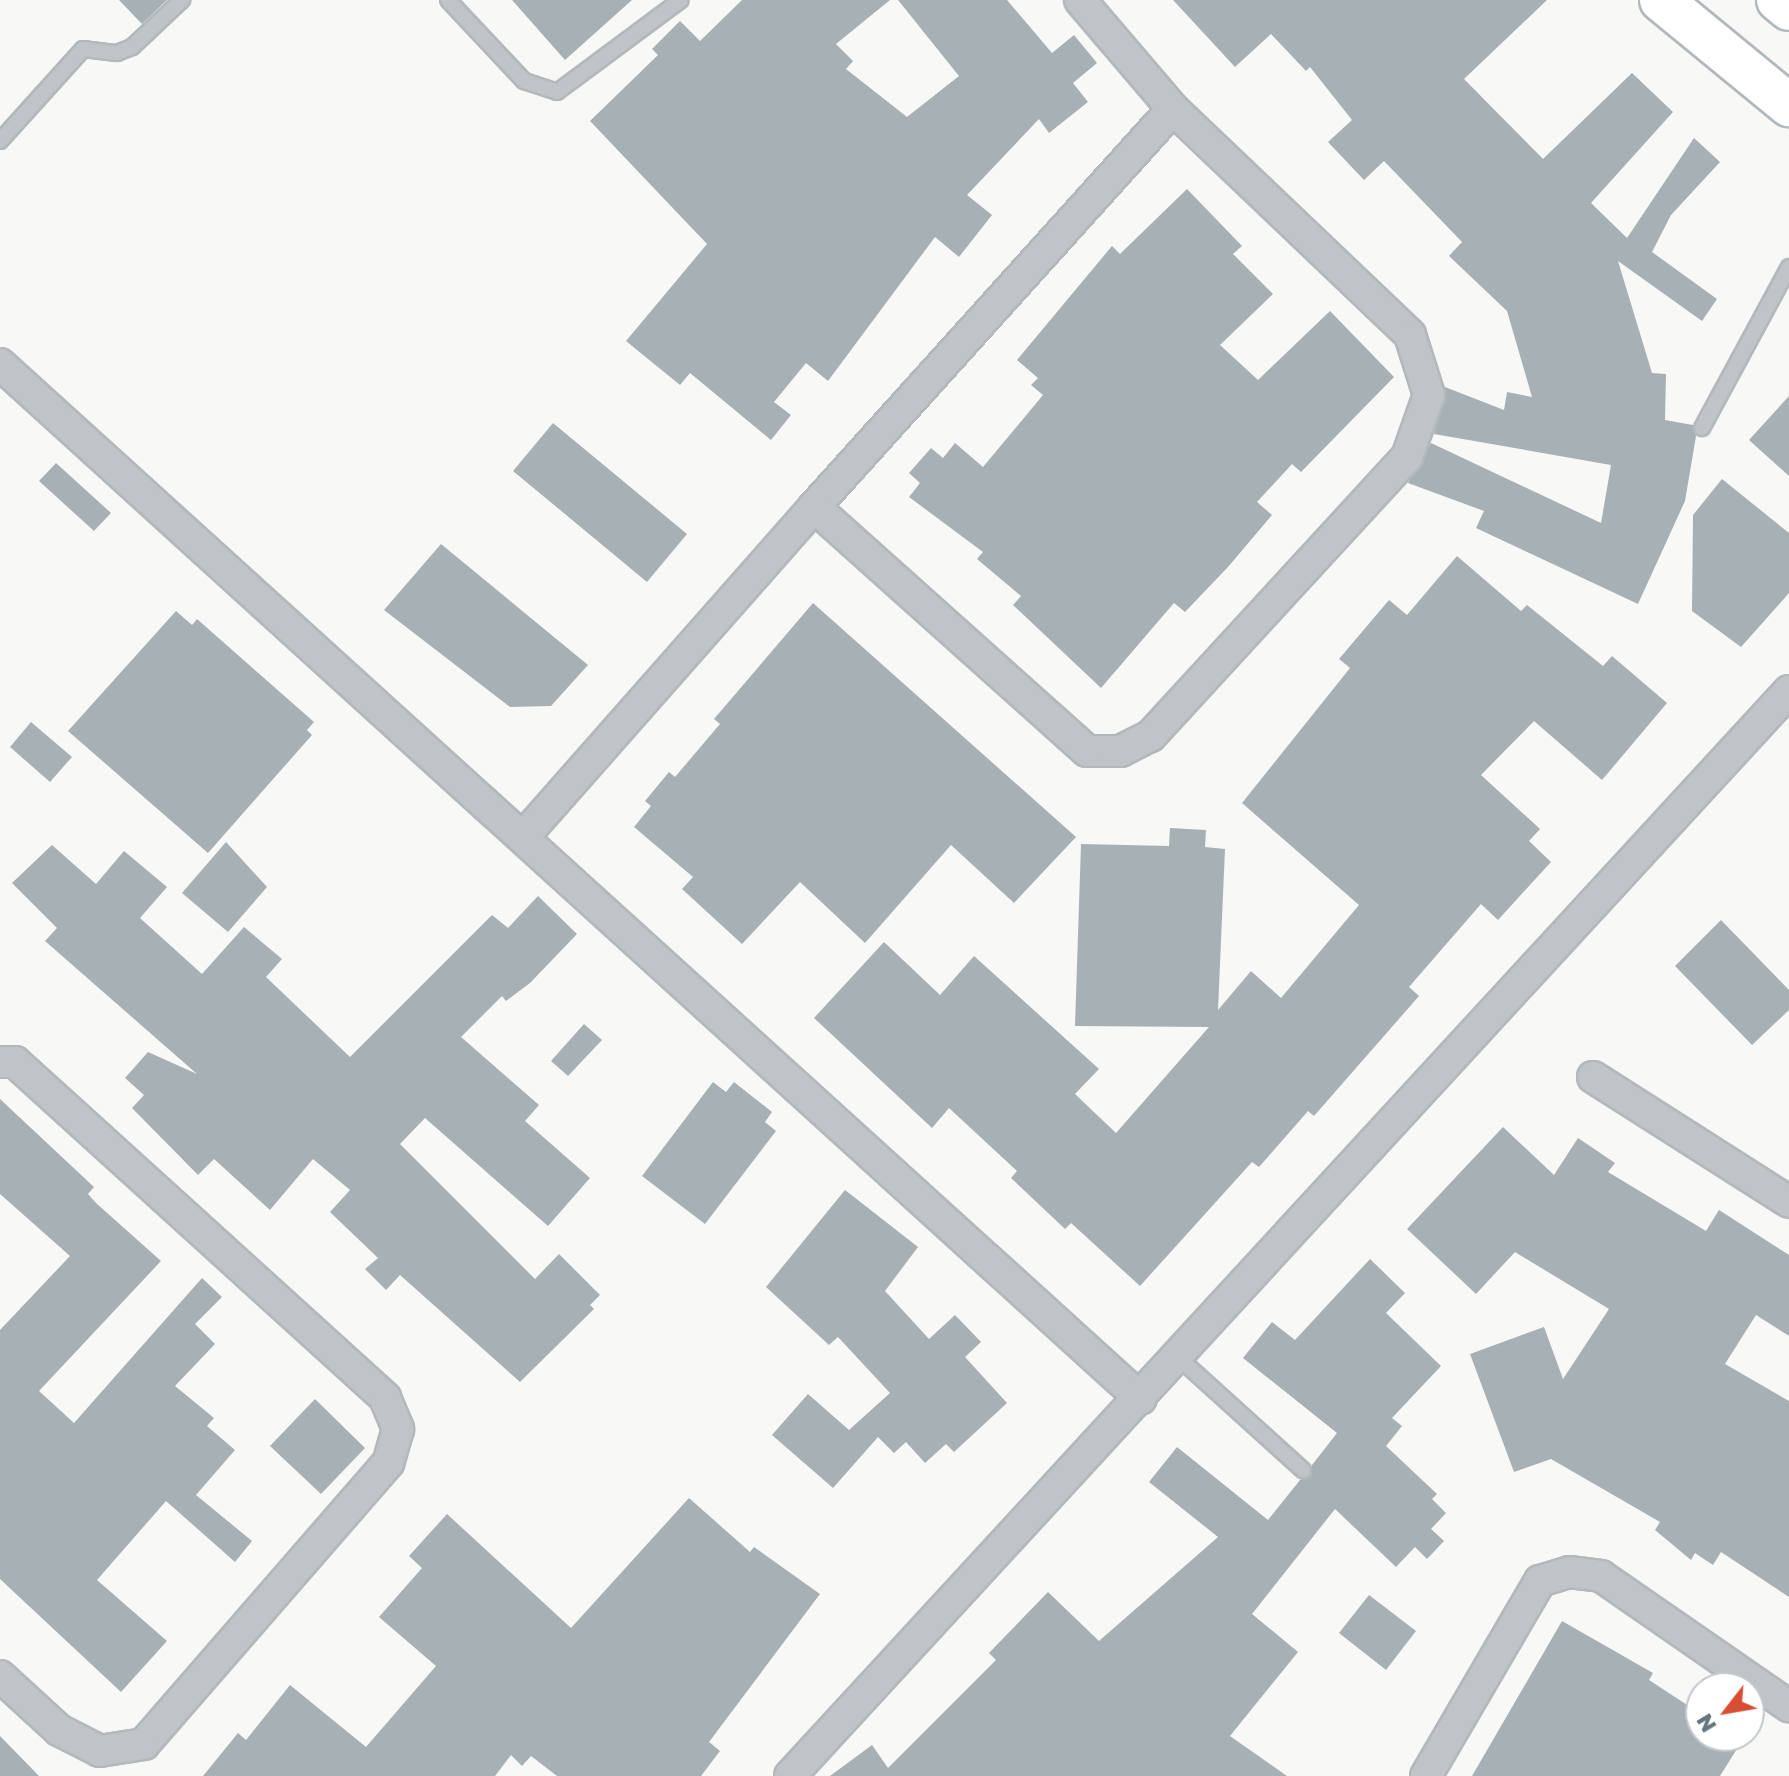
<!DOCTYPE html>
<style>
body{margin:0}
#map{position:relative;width:1789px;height:1776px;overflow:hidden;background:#f8f8f6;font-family:"Golos Text",sans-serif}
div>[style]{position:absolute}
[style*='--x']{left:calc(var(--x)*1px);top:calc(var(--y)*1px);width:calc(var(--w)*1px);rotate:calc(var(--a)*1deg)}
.building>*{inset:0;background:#a7b0b5}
.roads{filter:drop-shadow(2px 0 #b2b8bc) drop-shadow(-2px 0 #b2b8bc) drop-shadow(0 2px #b2b8bc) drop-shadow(0 -2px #b2b8bc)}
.service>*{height:14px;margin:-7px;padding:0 7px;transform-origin:7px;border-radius:7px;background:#bfc4c7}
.minor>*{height:30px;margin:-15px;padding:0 15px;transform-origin:15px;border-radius:15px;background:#bfc4c7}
.secondary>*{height:42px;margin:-21px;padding:0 21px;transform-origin:21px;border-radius:21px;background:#fff}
span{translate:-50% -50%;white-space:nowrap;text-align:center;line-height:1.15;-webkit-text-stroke:8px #fff;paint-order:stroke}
.north{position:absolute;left:1685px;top:1672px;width:80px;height:80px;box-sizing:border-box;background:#fff;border:2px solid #c1c8cc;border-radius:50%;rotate:239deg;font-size:22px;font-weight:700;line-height:32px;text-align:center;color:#65767f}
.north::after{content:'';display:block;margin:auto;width:28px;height:36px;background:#d94d35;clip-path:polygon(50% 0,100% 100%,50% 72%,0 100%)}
</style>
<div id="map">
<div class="building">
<i style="clip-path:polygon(119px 0,167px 0,142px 24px)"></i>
<i style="clip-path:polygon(512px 0,632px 0,565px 60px)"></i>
<i style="clip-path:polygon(742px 0,890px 0,836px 44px,853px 61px,846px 69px,907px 117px,959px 76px,898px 0,1007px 0,1052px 53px,1074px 35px,1097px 63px,1073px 83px,1088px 102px,1049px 133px,1039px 119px,967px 195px,992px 215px,959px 257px,935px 237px,828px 381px,806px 363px,774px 402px,791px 415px,771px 440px,690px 373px,680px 385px,626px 341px,707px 244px,590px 121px,658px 55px,652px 49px,680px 21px,700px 41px)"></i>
<i style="clip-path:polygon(1173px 0,1547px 0,1464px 79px,1543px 159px,1632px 73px,1673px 112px,1591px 203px,1627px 238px,1694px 138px,1720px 162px,1671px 215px,1652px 252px,1717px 299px,1702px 321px,1618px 261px,1652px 373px,1666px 374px,1665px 420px,1693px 425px,1696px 436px,1685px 501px,1638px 604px,1476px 528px,1484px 511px,1408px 483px,1431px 443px,1601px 523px,1611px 465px,1434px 434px,1445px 387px,1504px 410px,1507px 392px,1532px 397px,1507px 311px,1449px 256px,1462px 242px,1384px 161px,1364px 180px,1328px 142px,1352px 120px,1310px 67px,1306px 71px,1271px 34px,1235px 67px)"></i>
<i style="clip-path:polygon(1187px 189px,1242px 246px,1233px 254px,1273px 294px,1220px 345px,1258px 380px,1330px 311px,1394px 377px,1301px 472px,1292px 464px,1257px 502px,1272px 515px,1228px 567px,1185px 612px,1174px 603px,1101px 688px,1013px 605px,1021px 596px,977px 559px,983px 552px,909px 497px,920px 483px,909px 473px,931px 448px,943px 458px,955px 443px,983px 467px,1043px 395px,1031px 385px,1038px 378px,1017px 360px,1112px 246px,1120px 254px)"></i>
<i style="clip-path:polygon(1789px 396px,1789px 476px,1749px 440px)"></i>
<i style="clip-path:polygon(553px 423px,687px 534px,647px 582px,513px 471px)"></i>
<i style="clip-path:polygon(56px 463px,111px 513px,94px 531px,39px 481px)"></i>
<i style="clip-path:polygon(1722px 479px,1789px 533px,1789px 593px,1741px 647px,1692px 611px,1693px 515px)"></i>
<i style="clip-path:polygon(441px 544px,588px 665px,551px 706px,510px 707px,384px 610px)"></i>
<i style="clip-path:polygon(1457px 556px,1521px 611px,1527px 605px,1603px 666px,1612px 656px,1667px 703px,1602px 780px,1534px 721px,1481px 775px,1540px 829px,1529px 841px,1551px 862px,1498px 920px,1481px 904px,1409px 987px,1419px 996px,1314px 1116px,1308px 1111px,1259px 1167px,1252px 1162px,1140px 1286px,1071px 1223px,1065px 1229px,1011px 1178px,1017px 1171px,949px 1108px,932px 1128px,814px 1018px,884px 942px,940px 995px,974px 956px,1099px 1069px,1075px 1094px,1116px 1133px,1209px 1027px,1075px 1026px,1081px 844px,1169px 846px,1170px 828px,1206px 830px,1205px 847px,1225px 849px,1218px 1010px,1251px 971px,1281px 998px,1359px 905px,1242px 803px,1350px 668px,1339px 659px,1389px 600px,1407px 615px)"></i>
<i style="clip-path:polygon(813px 603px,1076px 837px,1014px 903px,951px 845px,865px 943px,800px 882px,742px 944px,682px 889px,693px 877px,634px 827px,651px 806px,645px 801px,669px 772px,675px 777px,720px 724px,714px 719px)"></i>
<i style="clip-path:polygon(176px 611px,192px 625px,197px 619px,314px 722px,307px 730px,312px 735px,208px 853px,68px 731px)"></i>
<i style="clip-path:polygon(31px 722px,72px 757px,50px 782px,10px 747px)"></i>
<i style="clip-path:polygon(226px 842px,267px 887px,228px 932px,182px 893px)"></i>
<i style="clip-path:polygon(52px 845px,96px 884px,124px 851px,167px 887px,140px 918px,202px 974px,244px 927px,282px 959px,266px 977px,350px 1057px,492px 915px,508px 928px,538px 896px,577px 934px,530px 983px,506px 1001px,502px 996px,461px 1037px,539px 1105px,525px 1121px,590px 1178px,548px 1226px,425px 1118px,400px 1144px,535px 1279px,559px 1254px,600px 1295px,590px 1305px,594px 1309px,520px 1382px,400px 1275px,386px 1290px,365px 1269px,378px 1258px,330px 1212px,350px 1190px,313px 1159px,270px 1210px,214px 1159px,198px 1175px,132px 1108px,144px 1095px,125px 1078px,148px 1052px,197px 1074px,45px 941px,57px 928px,12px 883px)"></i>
<i style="clip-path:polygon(1721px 920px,1789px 990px,1789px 1010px,1752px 1045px,1675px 966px)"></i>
<i style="clip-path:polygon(584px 1024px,602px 1040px,568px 1076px,551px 1061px)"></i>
<i style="clip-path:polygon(713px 1082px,726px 1092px,734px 1082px,772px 1112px,765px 1122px,776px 1131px,705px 1224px,642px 1176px)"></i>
<i style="clip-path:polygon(0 1099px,94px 1187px,88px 1194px,96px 1203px,161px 1261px,39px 1391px,74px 1423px,202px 1278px,222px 1297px,195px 1324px,215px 1344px,175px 1386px,214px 1418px,207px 1426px,235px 1450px,196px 1495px,252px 1541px,235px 1562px,166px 1501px,97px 1580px,167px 1641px,121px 1692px,0 1579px,0 1330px,70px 1256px,0 1194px)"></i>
<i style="clip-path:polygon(1503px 1127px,1554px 1175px,1578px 1138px,1615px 1163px,1608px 1172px,1706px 1231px,1719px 1210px,1789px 1255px,1789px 1336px,1756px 1315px,1725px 1364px,1789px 1401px,1789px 1597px,1721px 1552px,1713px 1565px,1695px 1553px,1691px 1560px,1655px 1530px,1660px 1522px,1551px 1459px,1514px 1472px,1470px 1354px,1544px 1327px,1563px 1379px,1609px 1309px,1515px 1252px,1476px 1294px,1407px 1229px)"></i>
<i style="clip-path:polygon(845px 1190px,918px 1247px,885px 1291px,929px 1339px,955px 1315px,981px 1342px,965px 1357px,1007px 1403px,954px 1452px,946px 1444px,925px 1463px,906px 1442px,894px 1453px,878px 1437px,833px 1488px,772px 1435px,808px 1394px,849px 1430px,890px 1393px,838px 1337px,829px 1345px,766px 1287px)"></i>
<i style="clip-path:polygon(1370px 1259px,1405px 1293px,1386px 1313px,1441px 1366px,1392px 1418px,1402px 1426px,1386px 1446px,1437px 1494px,1432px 1499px,1446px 1513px,1431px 1529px,1444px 1541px,1427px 1559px,1415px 1547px,1396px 1567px,1335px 1509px,1252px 1614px,1298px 1652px,1230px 1736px,1287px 1776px,830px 1776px,872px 1745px,888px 1768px,996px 1660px,989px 1653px,1048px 1592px,1099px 1641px,1218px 1537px,1149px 1482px,1177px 1447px,1268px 1520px,1300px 1480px,1311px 1476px,1312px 1465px,1337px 1433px,1243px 1358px,1272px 1322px,1295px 1340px)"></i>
<i style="clip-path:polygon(315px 1399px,365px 1448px,321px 1494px,270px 1446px)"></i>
<i style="clip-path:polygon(689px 1498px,750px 1552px,754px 1547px,820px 1594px,709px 1742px,720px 1751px,701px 1776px,557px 1776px,531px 1756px,522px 1766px,511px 1755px,495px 1776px,203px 1776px,238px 1733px,246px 1740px,290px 1685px,366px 1747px,436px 1666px,379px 1617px,422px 1568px,409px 1556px,447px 1514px,571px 1628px)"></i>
<i style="clip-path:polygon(1369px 1595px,1416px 1631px,1386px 1670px,1339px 1633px)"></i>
<i style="clip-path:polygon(1562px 1621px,1653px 1673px,1649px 1680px,1701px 1714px,1701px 1736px,1745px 1736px,1720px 1776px,1472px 1776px)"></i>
<i style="clip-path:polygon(0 1736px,39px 1776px,0 1776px)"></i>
</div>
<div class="roads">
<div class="service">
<i style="--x:448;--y:0;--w:111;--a:46.8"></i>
<i style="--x:524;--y:81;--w:35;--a:18"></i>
<i style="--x:557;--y:92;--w:154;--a:-36.6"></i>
<i style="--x:0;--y:141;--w:124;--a:-47.9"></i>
<i style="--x:83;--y:49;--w:34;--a:7"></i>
<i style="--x:117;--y:53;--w:16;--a:-22"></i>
<i style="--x:132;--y:47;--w:69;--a:-43.2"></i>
<i style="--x:1702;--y:428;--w:183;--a:-61.6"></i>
<i style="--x:1180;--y:1359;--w:166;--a:42.1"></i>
</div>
<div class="minor">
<i style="--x:1080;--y:0;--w:143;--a:49.5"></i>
<i style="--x:0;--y:364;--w:1540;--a:42.21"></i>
<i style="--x:525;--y:835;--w:437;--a:-48.6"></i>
<i style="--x:814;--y:507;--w:536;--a:-47.95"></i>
<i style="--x:1173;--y:109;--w:327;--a:43.6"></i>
<i style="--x:1410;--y:335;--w:63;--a:72.4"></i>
<i style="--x:1429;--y:395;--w:66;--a:109.5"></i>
<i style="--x:1407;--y:457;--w:379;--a:132.6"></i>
<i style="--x:1150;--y:736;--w:33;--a:153"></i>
<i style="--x:1121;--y:751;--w:34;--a:180"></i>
<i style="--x:1087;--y:751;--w:366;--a:-138.2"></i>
<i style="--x:0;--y:1062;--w:15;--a:0"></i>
<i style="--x:15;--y:1062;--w:500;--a:42.2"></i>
<i style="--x:385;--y:1398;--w:34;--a:67"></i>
<i style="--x:398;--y:1429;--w:35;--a:106"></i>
<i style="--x:388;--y:1463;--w:372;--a:131"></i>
<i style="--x:144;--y:1744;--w:45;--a:171"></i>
<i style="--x:100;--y:1751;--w:46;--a:-152.9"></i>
<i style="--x:59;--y:1730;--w:80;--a:-137.5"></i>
<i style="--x:1593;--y:1077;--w:232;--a:32.5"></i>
<i style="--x:790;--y:1776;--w:1475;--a:-47.36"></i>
<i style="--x:1426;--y:1776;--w:226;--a:-59.7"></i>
<i style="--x:1540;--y:1581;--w:30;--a:-17"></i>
<i style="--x:1569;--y:1572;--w:32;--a:7"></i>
<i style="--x:1601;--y:1576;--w:229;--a:34.7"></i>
</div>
<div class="secondary">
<i style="--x:1661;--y:0;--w:166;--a:39.4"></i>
<i style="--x:1778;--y:0;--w:14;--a:39"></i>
</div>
</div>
<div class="north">N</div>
</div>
